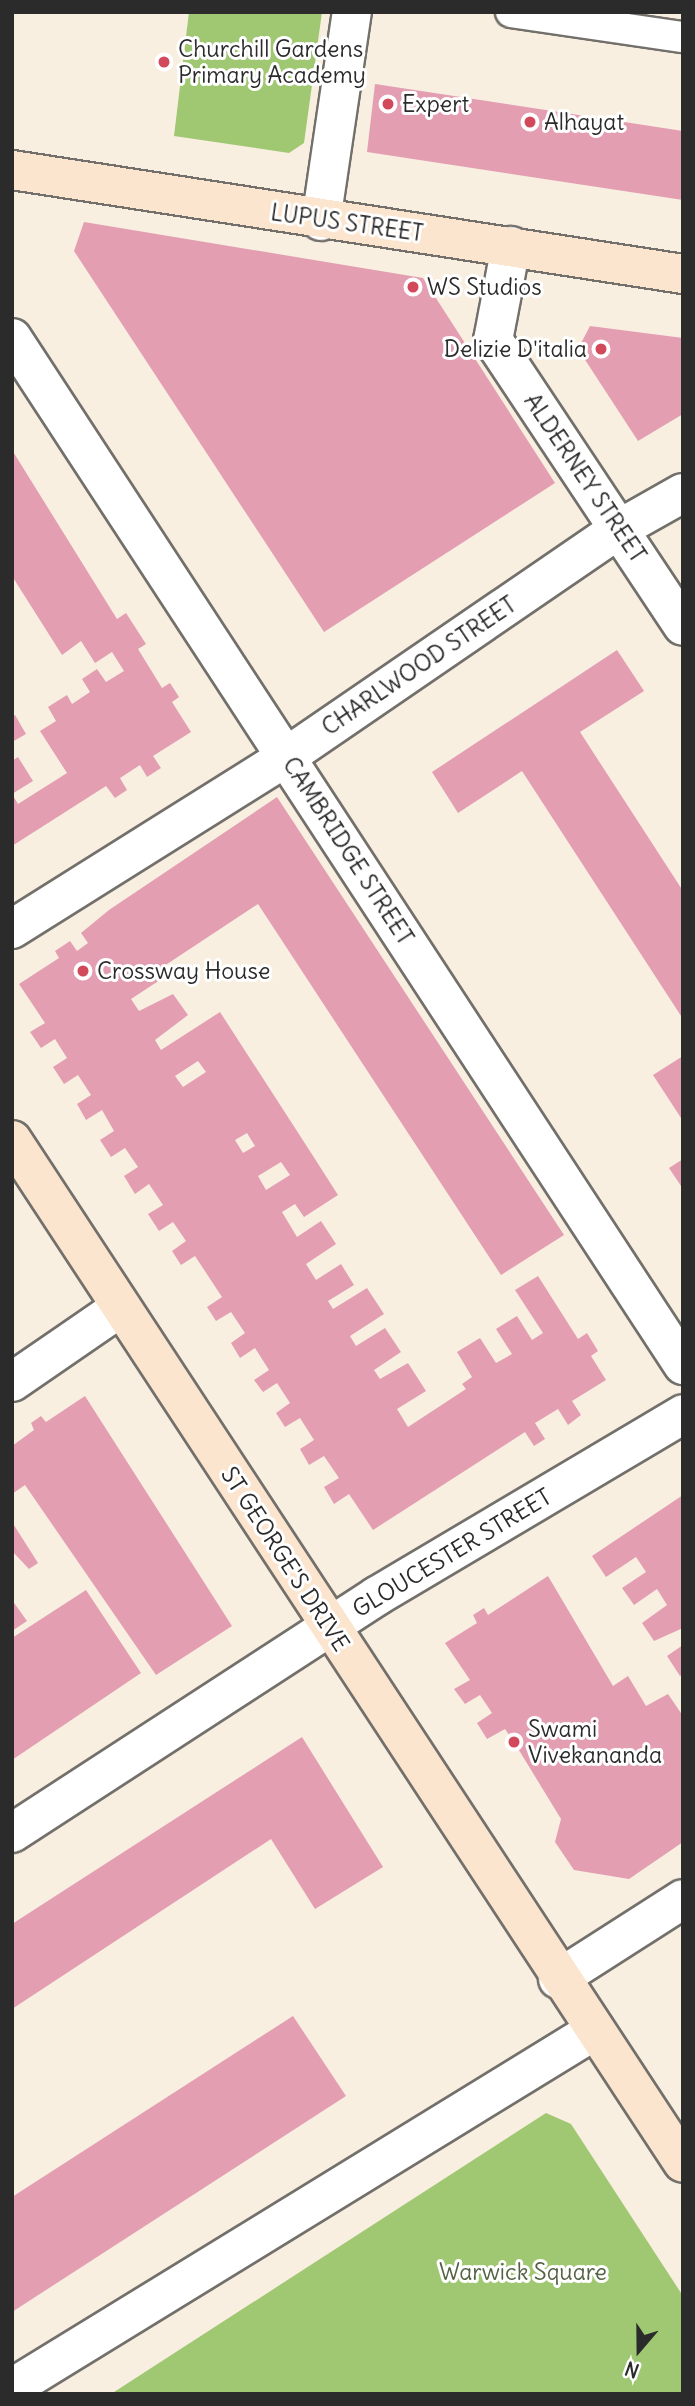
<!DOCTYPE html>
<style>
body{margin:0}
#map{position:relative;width:695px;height:2406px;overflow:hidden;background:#f8efe1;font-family:Delius,sans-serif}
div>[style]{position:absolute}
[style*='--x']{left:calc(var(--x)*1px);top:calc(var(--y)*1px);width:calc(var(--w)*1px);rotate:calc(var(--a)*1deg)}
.green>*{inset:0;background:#a0c772}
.building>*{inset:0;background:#e39eb2}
.roads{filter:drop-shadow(2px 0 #73706b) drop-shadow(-2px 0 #73706b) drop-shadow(0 2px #73706b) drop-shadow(0 -2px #73706b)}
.lane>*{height:30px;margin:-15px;padding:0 15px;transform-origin:15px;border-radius:15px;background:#fff}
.street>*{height:38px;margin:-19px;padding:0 19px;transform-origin:19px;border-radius:19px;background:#fff}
.secondary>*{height:38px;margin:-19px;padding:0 19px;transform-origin:19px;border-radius:19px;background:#fce5cf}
.dots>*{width:19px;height:19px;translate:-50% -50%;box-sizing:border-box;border:4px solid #fff;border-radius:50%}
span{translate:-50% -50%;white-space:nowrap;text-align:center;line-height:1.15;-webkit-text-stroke:6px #fff;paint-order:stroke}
.poi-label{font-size:23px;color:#2b2b2b}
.left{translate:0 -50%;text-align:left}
.right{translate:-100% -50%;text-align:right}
.street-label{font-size:23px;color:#2b2b2b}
.park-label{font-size:23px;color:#546244}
.frame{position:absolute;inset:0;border:14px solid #2b2b2b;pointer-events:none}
.north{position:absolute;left:604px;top:2315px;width:70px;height:70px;-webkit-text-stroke:5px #fff;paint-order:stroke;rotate:200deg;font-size:19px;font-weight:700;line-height:28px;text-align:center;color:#2b2b2b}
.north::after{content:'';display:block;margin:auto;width:24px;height:32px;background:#2b2b2b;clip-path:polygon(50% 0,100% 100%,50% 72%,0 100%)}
</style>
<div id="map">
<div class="green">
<i style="clip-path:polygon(189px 12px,322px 12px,304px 143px,289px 153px,174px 136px)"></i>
<i style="clip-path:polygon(546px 2113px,571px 2124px,683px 2296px,683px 2394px,111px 2394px)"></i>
</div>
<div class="building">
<i style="clip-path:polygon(375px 84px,683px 131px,683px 200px,367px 152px)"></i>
<i style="clip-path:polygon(84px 222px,423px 278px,555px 483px,324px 632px,74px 251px)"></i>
<i style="clip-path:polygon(590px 326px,683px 338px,683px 414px,638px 441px,578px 349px)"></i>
<i style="clip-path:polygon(12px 450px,117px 619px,126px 613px,146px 644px,138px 649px,162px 688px,170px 683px,179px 697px,172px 702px,191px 732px,153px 756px,161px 768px,147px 777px,140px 765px,120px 778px,127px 790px,115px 798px,106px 786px,12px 846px,12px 761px,18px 757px,33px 781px,12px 794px,18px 804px,67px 773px,40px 731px,56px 721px,48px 707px,67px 695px,72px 704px,90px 692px,82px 679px,97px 669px,106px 682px,124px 671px,112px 652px,95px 663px,81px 641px,62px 655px,12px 576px)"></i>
<i style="clip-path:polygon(617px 650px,644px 691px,580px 732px,683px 891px,683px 1019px,522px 771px,458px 813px,432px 772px)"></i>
<i style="clip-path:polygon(15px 715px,26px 734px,12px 742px,12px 717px)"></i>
<i style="clip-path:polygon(evenodd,277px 797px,564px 1235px,501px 1275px,258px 904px,158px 970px,163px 978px,131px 999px,139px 1011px,173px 994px,188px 1015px,155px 1040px,161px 1050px,220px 1012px,315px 1159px,338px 1195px,304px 1217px,295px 1204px,282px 1212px,297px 1237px,321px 1221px,336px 1244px,306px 1264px,316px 1280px,341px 1264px,354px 1285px,328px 1301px,333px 1309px,367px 1288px,384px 1314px,350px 1336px,356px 1346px,385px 1328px,401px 1352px,374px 1370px,380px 1379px,408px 1363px,426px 1391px,397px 1409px,408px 1427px,466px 1389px,462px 1384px,472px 1377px,457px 1352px,480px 1338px,496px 1363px,512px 1354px,496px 1329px,517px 1316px,532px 1340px,543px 1333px,515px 1290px,538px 1276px,578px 1339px,587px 1333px,598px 1351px,591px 1356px,606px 1380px,572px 1401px,581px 1415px,568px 1425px,558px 1409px,535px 1423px,545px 1439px,534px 1446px,525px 1432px,373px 1530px,349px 1494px,334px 1504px,324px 1487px,339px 1478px,324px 1456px,309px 1465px,300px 1449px,314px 1440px,300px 1418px,285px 1427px,276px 1413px,290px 1403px,277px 1383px,263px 1392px,254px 1380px,269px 1370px,255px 1348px,240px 1358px,231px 1343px,245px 1333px,231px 1312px,216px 1321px,207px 1307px,222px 1297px,195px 1256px,181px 1265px,172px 1251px,186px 1241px,173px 1222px,159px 1231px,148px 1214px,163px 1205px,149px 1184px,135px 1194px,124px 1176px,138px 1167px,125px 1148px,111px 1157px,100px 1140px,114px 1131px,102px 1110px,86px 1120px,77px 1104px,91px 1095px,78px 1075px,64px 1084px,53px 1067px,67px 1058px,55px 1039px,41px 1048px,30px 1032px,45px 1023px,19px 984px,59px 958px,55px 951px,70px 941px,77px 951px,88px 943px,81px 933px,109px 910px,277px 797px,198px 1061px,206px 1072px,183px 1087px,175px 1076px,198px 1061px,277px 797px,247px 1133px,255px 1146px,243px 1153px,235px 1140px,247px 1133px,277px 797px,281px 1162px,290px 1175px,266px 1190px,258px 1176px,281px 1162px)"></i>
<i style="clip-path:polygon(683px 1056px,683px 1121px,653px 1075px)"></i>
<i style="clip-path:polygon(683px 1159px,683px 1189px,669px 1168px)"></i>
<i style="clip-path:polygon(85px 1396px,232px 1626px,156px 1675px,25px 1485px,12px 1494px,12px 1446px,34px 1430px,31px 1423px,41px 1416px,46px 1422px)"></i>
<i style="clip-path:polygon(683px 1495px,683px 1628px,654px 1641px,642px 1623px,667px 1605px,657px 1589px,634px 1605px,622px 1588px,646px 1572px,636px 1557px,606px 1577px,592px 1556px)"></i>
<i style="clip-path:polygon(12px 1522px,38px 1563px,29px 1569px,12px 1551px)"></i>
<i style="clip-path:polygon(548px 1576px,613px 1686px,628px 1676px,646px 1706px,668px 1694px,683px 1716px,683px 1842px,629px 1879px,574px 1870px,555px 1842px,561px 1819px,514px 1742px,505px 1729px,487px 1739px,477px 1723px,492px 1713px,480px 1695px,465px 1704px,454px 1689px,470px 1680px,445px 1643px,477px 1623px,473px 1615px,484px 1608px,488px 1615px)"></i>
<i style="clip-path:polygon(86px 1590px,141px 1673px,12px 1760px,12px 1638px)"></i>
<i style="clip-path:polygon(12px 1600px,27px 1621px,12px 1631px)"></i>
<i style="clip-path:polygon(683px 1645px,683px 1674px,680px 1676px,667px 1656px)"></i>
<i style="clip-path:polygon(302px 1737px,383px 1867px,315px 1909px,271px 1839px,12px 2009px,12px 1924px)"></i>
<i style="clip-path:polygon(293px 2016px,346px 2096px,12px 2312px,12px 2197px)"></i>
</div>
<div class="roads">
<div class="lane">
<i style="--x:511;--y:12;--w:174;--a:8.3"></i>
</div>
<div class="street">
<i style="--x:321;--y:221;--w:211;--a:-81.6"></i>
<i style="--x:511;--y:246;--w:96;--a:100.8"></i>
<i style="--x:493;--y:340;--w:343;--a:56.4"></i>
<i style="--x:12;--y:338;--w:1227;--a:56.84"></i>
<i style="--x:12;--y:929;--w:324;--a:-32.1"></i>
<i style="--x:286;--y:757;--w:404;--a:-34.4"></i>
<i style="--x:619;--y:529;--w:73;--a:-29.4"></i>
<i style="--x:12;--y:1382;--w:132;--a:-34.5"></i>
<i style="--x:12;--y:1833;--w:435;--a:-33"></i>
<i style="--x:377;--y:1596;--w:356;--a:-30.7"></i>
<i style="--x:558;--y:1979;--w:148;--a:-32.6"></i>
<i style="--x:12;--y:2388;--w:681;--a:-31.54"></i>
</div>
<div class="secondary">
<i style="--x:12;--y:170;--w:679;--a:8.81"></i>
<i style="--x:12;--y:1140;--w:1223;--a:56.74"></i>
</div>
</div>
<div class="dots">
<i style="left:164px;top:62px;background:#d1495b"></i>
<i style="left:388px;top:104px;background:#d1495b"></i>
<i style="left:530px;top:122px;background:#d1495b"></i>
<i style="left:413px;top:287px;background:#d1495b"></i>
<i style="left:601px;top:349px;background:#d1495b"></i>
<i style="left:83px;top:971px;background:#d1495b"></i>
<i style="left:514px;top:1742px;background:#d1495b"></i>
</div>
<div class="poi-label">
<span class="left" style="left:178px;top:62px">Churchill Gardens<br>Primary Academy</span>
<span class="left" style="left:402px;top:104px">Expert</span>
<span class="left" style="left:544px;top:122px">Alhayat</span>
<span class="left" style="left:427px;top:287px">WS Studios</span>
<span class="right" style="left:587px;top:349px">Delizie D'italia</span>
<span class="left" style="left:97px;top:971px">Crossway House</span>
<span class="left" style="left:528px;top:1742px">Swami<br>Vivekananda</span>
</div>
<div class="street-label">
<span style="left:347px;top:223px;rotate:8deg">LUPUS STREET</span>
<span style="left:585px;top:478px;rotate:56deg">ALDERNEY STREET</span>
<span style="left:419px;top:666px;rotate:-34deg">CHARLWOOD STREET</span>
<span style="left:348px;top:851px;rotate:57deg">CAMBRIDGE STREET</span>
<span style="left:452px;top:1553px;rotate:-31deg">GLOUCESTER STREET</span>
<span style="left:285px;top:1559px;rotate:57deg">ST GEORGE'S DRIVE</span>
</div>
<div class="park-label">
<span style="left:523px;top:2272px">Warwick Square</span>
</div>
<div class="frame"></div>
<div class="north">N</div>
</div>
